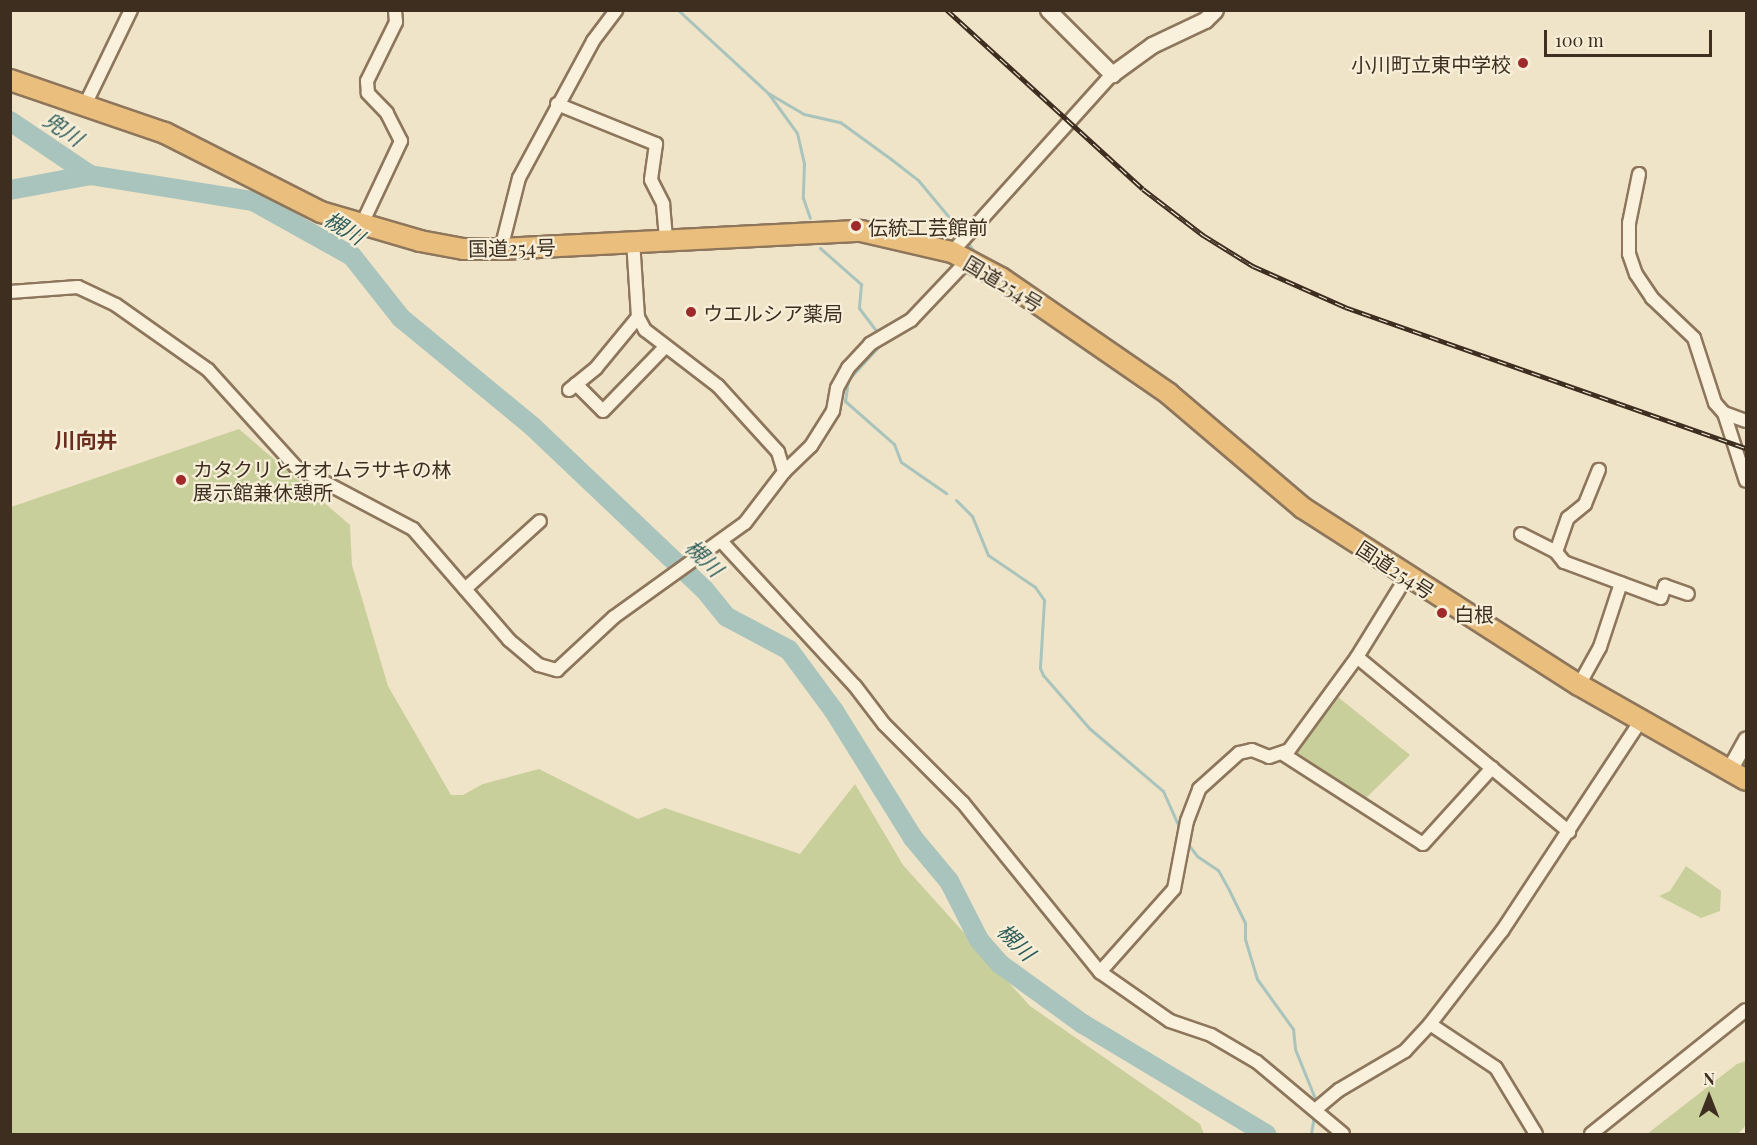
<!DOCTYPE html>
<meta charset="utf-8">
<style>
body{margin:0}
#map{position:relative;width:1757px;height:1145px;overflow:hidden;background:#f0e4c8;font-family:"Playfair Display","Noto Sans JP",serif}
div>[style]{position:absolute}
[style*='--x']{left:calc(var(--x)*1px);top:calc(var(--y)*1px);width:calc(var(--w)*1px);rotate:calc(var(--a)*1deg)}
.green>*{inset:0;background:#c9cf9b}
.stream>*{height:3px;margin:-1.5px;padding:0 1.5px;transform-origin:1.5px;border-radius:1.5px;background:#a9c4bc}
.river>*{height:20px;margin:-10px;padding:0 10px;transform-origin:10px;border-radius:10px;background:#a9c4bc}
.roads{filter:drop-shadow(2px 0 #8d765c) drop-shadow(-2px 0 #8d765c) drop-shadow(0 2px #8d765c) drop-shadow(0 -2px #8d765c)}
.minor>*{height:12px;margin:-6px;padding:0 6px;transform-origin:6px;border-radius:6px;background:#faf1dc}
.tertiary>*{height:15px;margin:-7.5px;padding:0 7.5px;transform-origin:7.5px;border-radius:7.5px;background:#faf1dc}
.trunk>*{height:20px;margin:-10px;padding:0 10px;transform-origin:10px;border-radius:10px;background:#eabe7c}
.rail>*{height:5px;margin-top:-2.5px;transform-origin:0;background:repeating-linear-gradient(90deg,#f7eed8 0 9px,#3d2e20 0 18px);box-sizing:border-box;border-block:2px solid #3d2e20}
.dots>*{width:16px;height:16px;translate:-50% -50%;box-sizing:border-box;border:3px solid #f7eed8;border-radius:50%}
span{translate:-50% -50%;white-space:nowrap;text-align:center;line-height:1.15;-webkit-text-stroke:4.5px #f7eed8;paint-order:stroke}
.poi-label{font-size:20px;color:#3d2e20}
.right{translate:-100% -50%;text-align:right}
.left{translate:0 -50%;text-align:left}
.street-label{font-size:20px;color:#3d2e20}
.water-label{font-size:21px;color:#2f5d5a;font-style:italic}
.neighbourhood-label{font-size:21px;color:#6b2e1e;font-weight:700}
.frame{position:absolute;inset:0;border:12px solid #3d2e20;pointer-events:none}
.north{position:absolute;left:1679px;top:1067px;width:60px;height:60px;-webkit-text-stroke:4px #f7eed8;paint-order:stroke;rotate:0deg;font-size:16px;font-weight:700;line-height:24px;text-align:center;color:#3d2e20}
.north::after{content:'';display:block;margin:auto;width:21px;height:27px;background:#3d2e20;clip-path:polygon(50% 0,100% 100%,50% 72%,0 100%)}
.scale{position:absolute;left:1544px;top:30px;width:168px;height:27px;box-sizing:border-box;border:3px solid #3d2e20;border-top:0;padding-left:8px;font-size:18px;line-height:21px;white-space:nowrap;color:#3d2e20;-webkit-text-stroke:4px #f7eed8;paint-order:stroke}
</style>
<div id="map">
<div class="green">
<i style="clip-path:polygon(239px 429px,350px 525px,352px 565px,388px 686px,451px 795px,463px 795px,483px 784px,539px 769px,638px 819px,665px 808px,800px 854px,855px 784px,903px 865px,1030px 1006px,1200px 1124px,1204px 1134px,11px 1134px,11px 507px)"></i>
<i style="clip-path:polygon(1333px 693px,1410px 755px,1363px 801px,1297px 758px,1294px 750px)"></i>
<i style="clip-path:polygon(1686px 866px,1721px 891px,1720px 911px,1701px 918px,1659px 896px,1670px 891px)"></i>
<i style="clip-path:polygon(1746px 1061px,1746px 1125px,1738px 1134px,1647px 1134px,1737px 1064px)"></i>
</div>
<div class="stream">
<i style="--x:678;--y:10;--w:122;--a:42.7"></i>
<i style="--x:768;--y:93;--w:49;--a:54.1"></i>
<i style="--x:797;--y:133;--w:31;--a:77"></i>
<i style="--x:804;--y:163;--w:35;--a:92"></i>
<i style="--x:803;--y:198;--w:21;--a:71"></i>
<i style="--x:768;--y:93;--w:42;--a:30.3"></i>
<i style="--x:804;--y:114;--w:37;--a:13"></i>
<i style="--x:840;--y:122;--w:63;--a:36"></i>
<i style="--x:891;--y:159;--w:34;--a:38"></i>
<i style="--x:918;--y:180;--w:70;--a:50.2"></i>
<i style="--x:966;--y:240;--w:12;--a:55"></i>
<i style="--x:973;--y:250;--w:20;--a:33"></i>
<i style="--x:820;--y:248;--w:55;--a:41.3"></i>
<i style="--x:861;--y:284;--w:24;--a:95"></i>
<i style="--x:859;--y:308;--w:31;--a:53"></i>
<i style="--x:879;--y:346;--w:46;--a:132.4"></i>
<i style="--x:848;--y:380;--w:21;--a:98"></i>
<i style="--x:845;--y:401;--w:65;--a:41.3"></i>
<i style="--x:894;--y:444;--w:19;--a:69"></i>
<i style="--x:901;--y:462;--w:55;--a:34.6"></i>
<i style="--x:956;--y:500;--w:23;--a:45"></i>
<i style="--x:972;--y:516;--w:42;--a:67.7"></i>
<i style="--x:988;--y:555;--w:57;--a:34.2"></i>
<i style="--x:1035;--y:587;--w:16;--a:55"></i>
<i style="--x:1044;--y:600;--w:68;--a:93.4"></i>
<i style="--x:1040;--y:668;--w:8;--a:67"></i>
<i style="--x:1043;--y:675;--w:70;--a:49"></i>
<i style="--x:1089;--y:728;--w:97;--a:40.4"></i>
<i style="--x:1163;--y:791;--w:42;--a:65.9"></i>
<i style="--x:1187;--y:843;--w:16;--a:52"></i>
<i style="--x:1197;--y:856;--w:25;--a:34"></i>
<i style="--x:1218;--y:870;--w:23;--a:61"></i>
<i style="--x:1229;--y:890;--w:37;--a:64"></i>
<i style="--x:1245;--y:923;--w:16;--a:90"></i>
<i style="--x:1245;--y:939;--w:42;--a:73.3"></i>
<i style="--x:1257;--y:979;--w:62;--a:54.2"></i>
<i style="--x:1293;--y:1029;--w:20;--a:84"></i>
<i style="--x:1295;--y:1049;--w:56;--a:68"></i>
<i style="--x:1311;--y:1134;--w:18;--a:-81"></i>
</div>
<div class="river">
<i style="--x:10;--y:121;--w:97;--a:34"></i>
<i style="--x:10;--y:190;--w:81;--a:-10.6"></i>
<i style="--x:90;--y:175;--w:165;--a:9.1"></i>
<i style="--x:253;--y:201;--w:113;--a:29.1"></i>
<i style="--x:352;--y:256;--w:79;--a:51.7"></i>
<i style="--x:401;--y:318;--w:170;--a:39.5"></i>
<i style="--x:532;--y:426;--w:237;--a:43.5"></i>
<i style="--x:704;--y:589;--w:36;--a:51"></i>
<i style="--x:727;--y:617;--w:70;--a:28"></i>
<i style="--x:789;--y:650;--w:76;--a:53.6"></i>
<i style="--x:834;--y:711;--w:150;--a:58.1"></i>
<i style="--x:913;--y:838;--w:56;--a:50.1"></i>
<i style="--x:949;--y:881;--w:66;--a:63"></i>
<i style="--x:979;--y:940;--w:32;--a:49"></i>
<i style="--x:1000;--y:964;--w:102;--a:35.9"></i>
<i style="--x:1083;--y:1024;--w:214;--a:31"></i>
</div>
<div class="roads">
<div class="minor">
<i style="--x:557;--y:104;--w:107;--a:22"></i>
<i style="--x:656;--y:144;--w:36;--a:98"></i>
<i style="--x:651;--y:180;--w:27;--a:63"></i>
<i style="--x:663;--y:204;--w:35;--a:85"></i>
<i style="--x:85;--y:105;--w:106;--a:-64.2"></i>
<i style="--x:1639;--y:174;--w:50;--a:101.5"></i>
<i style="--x:1629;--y:223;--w:31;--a:90"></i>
<i style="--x:1629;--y:254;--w:21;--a:71"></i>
<i style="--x:1636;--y:274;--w:29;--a:56"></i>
<i style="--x:1652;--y:298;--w:58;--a:43.6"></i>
<i style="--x:1694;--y:338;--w:68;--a:72.1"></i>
<i style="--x:1715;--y:403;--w:13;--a:48"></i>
<i style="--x:1724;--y:413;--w:23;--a:20"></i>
<i style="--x:361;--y:226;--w:94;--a:-64.8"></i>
<i style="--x:401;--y:141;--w:31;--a:-117"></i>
<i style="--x:387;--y:113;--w:28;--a:-134"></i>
<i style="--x:368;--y:93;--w:12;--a:-95"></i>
<i style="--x:367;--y:81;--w:66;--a:-63.8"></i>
<i style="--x:396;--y:22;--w:12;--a:-95"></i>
<i style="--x:633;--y:240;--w:77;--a:86.3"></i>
<i style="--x:638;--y:317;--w:15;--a:62"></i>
<i style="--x:645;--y:330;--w:92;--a:37.5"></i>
<i style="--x:718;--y:386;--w:89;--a:47.7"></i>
<i style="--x:778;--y:452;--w:21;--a:73"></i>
<i style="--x:501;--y:249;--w:73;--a:-75.8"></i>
<i style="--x:519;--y:178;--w:156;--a:-61.6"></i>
<i style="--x:593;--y:41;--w:39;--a:-53"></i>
<i style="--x:952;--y:252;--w:239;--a:-48"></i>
<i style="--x:10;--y:292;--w:68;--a:-4.2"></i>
<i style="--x:78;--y:287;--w:42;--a:25.3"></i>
<i style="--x:116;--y:305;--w:113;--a:35.2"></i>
<i style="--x:208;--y:370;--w:131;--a:47.8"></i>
<i style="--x:296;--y:467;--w:132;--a:27.9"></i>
<i style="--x:413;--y:529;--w:147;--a:49.1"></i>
<i style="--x:509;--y:640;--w:39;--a:40"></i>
<i style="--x:539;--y:665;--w:19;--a:16"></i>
<i style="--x:557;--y:670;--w:78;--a:-42.9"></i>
<i style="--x:614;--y:617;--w:161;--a:-35.7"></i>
<i style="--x:745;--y:523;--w:64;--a:-52.6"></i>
<i style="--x:784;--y:472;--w:37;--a:-44"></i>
<i style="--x:811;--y:446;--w:41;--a:-57.8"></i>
<i style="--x:833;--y:411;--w:23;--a:-80"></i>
<i style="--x:837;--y:388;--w:23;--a:-61"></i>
<i style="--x:848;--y:368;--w:33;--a:-47"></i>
<i style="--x:870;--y:344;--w:48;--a:-30.3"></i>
<i style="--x:911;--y:320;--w:83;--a:-46.5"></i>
<i style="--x:576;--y:384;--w:38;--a:45"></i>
<i style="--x:603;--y:411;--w:88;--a:-45.9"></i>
<i style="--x:569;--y:390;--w:35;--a:-39"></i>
<i style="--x:596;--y:368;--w:66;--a:-50.5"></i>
<i style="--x:1724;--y:413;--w:71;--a:72.1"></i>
<i style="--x:1521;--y:534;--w:39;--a:27"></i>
<i style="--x:1556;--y:552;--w:13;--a:51"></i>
<i style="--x:1564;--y:562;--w:103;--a:20.4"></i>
<i style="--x:1661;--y:598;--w:13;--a:-72"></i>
<i style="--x:1665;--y:586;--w:24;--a:19"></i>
<i style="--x:721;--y:541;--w:197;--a:47.3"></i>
<i style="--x:855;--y:686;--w:48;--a:52.7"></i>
<i style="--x:884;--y:724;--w:112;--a:45"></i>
<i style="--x:963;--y:803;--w:218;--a:51"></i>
<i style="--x:1100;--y:972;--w:85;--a:35"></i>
<i style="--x:1170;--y:1021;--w:43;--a:18.9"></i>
<i style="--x:1211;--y:1035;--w:53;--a:30.4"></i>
<i style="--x:1257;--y:1062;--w:112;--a:39.9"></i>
<i style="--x:1556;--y:552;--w:36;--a:-71"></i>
<i style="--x:1568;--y:518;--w:22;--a:-39"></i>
<i style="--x:1585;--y:504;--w:37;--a:-68"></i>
<i style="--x:465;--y:589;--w:101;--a:-42.2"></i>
<i style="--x:1357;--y:657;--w:275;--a:39.5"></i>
<i style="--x:1579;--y:685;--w:43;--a:-61.1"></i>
<i style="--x:1600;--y:647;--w:67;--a:-71.8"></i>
<i style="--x:1283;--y:754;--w:166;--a:32.7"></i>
<i style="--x:1423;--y:844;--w:103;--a:-47.8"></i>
<i style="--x:1100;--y:972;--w:111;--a:-48.3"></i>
<i style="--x:1174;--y:889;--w:69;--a:-79.2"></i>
<i style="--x:1187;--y:821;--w:34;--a:-69"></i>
<i style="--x:1199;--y:789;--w:54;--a:-42"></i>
<i style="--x:1239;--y:753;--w:13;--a:-13"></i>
<i style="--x:1252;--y:750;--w:18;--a:22"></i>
<i style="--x:1269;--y:757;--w:21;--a:-19"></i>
<i style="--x:1289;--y:750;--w:115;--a:-53.8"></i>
<i style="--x:1357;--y:657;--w:95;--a:-58.3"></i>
<i style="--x:1430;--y:1024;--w:79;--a:33.7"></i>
<i style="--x:1496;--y:1068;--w:77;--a:58.8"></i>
<i style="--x:1315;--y:1110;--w:31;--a:-40"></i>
<i style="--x:1339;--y:1090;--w:77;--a:-30.6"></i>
<i style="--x:1405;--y:1051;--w:37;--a:-47"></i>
<i style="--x:1430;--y:1024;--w:118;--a:-52.3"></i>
<i style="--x:1502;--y:931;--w:254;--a:-56.6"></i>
<i style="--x:1591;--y:1134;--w:198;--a:-38.7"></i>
</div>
<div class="tertiary">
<i style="--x:1048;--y:10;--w:91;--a:45"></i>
<i style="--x:1112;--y:74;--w:49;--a:-35.9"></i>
<i style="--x:1152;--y:45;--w:59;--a:-25.3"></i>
<i style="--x:1205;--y:20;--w:14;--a:-45"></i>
<i style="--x:1729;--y:770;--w:35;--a:-61"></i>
</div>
<div class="trunk">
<i style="--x:10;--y:80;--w:164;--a:18.9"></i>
<i style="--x:165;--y:133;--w:175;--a:26.9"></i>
<i style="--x:321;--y:212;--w:103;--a:16.3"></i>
<i style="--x:420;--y:241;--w:44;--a:10.5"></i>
<i style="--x:463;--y:249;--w:38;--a:0"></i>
<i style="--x:501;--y:249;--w:360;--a:-2.9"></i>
<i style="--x:861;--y:231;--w:93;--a:13"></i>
<i style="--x:952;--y:252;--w:55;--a:28"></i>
<i style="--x:1001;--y:278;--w:204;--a:34.6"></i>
<i style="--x:1169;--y:394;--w:176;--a:40.4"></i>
<i style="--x:1303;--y:508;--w:328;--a:32.7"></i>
<i style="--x:1579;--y:685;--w:192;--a:29.6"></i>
</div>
</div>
<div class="rail">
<i style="--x:947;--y:10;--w:265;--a:42.4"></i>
<i style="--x:1143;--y:189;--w:76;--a:37.5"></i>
<i style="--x:1203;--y:235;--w:59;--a:31.8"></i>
<i style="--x:1253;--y:266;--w:101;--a:24"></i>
<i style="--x:1345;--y:307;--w:425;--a:19.4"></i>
</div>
<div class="dots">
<i style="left:1523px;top:63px;background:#9e2a2b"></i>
<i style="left:856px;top:226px;background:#9e2a2b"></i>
<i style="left:691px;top:312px;background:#9e2a2b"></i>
<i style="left:181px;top:480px;background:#9e2a2b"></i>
<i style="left:1442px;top:613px;background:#9e2a2b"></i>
</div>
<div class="poi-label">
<span class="right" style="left:1511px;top:63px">小川町立東中学校</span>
<span class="left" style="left:868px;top:226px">伝統工芸館前</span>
<span class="left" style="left:703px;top:312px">ウエルシア薬局</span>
<span class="left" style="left:193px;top:480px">カタクリとオオムラサキの林<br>展示館兼休憩所</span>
<span class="left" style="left:1454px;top:613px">白根</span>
</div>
<div class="street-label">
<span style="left:512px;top:247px;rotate:-1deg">国道254号</span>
<span style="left:1004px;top:283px;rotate:31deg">国道254号</span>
<span style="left:1396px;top:569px;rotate:33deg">国道254号</span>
</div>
<div class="water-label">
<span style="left:64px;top:128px;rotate:34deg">兜川</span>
<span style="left:345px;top:227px;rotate:32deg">槻川</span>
<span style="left:705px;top:557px;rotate:44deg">槻川</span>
<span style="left:1017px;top:941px;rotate:44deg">槻川</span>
</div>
<div class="neighbourhood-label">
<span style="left:86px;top:439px">川向井</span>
</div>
<div class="frame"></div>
<div class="north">N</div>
<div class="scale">100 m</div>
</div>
